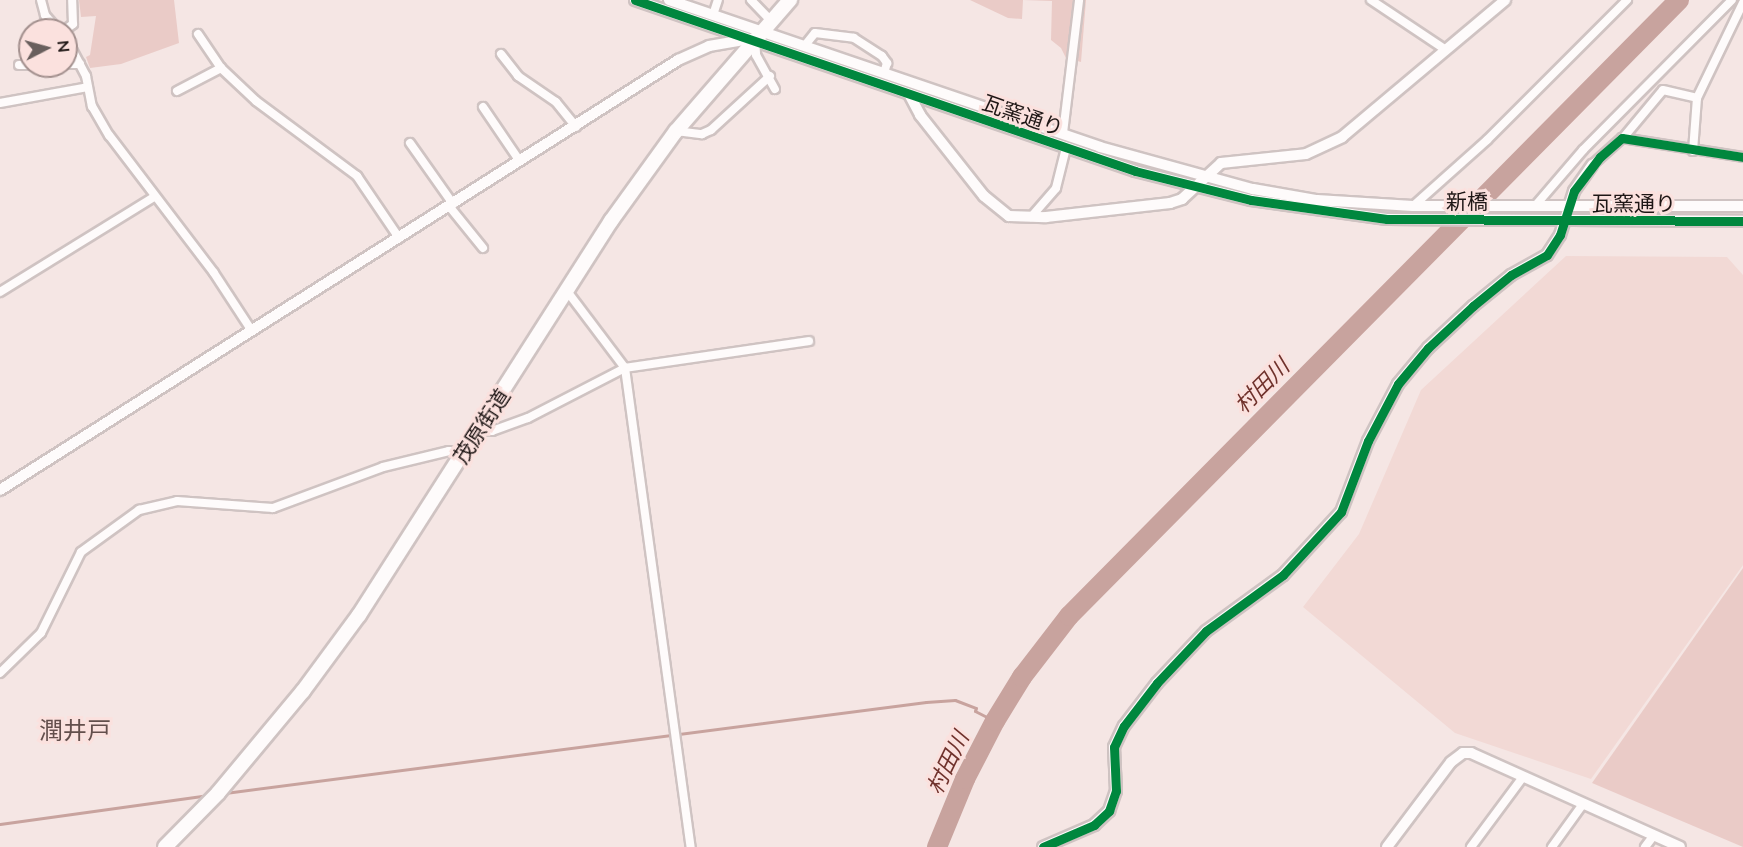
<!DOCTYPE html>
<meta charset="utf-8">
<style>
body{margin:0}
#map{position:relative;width:1743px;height:847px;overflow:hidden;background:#f5e6e4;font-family:Mulish,"Noto Sans JP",sans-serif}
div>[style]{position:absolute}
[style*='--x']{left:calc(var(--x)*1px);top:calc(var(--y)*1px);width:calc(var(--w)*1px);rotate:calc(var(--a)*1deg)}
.built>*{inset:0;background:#f2d9d5}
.green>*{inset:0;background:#eacbc7}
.stream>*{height:3px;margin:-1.5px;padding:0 1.5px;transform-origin:1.5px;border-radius:1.5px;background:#c8a39e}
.river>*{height:20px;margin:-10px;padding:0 10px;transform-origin:10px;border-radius:10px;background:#c8a39e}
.roads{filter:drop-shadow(2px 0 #cfc3c2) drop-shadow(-2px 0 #cfc3c2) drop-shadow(0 2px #cfc3c2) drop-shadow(0 -2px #cfc3c2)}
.minor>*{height:8px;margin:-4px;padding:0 4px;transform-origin:4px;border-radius:4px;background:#fefbfb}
.tertiary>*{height:10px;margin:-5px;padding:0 5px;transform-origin:5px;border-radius:5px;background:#fefbfb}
.primary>*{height:14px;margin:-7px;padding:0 7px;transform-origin:7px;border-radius:7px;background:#fefbfb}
.cycleway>*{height:9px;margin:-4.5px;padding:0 4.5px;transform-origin:4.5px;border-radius:4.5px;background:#00873e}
span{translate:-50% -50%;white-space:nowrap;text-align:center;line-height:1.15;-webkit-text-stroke:6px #fbe1de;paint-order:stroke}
.street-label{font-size:21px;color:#1e1615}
.water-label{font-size:22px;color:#70322c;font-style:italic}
.quarter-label{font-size:24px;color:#634f4c}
.north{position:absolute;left:18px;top:18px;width:60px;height:60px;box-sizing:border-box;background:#fbe1de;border:2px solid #a3908e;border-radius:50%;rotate:84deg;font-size:16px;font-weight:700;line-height:24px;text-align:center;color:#1e1615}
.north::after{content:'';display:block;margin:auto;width:21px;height:27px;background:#695f5d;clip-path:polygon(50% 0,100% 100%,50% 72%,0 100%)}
</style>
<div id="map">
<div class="built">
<i style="clip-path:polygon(1566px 256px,1727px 257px,1743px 275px,1743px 565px,1591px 779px,1455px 733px,1303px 607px,1359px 534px,1421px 390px)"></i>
</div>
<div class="green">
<i style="clip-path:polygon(79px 0,174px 0,179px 43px,121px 64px,90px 68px,86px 57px,90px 55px,96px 16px,81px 17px)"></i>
<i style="clip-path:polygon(970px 0,1086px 0,1081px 62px,1066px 58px,1061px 48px,1051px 40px,1052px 1px,1023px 0,1022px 19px,1008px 18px)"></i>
<i style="clip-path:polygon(1743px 568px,1743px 847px,1592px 783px)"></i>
</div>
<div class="stream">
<i style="--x:225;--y:793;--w:707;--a:-7.4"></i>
<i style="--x:926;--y:702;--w:29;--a:-4"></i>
<i style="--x:955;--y:700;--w:22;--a:21"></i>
<i style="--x:976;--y:708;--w:3;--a:108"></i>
<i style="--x:975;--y:711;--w:22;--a:27"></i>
<i style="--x:0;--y:824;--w:211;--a:-7.9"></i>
</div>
<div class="river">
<i style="--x:937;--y:847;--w:74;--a:-67.6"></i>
<i style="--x:965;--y:779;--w:65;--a:-62.7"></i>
<i style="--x:995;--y:721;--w:52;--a:-58.5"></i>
<i style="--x:1022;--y:677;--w:77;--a:-52.4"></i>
<i style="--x:1069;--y:616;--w:867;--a:-45.28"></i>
</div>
<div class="roads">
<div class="minor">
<i style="--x:41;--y:0;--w:16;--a:75"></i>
<i style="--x:45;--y:15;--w:20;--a:49"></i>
<i style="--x:751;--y:0;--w:29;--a:46"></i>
<i style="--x:1371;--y:0;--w:90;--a:33.7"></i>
<i style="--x:713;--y:15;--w:16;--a:-72"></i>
<i style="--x:65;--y:30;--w:10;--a:-37"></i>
<i style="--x:73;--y:24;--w:24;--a:-92"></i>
<i style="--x:198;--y:34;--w:41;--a:55.9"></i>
<i style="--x:221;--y:68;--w:48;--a:43.3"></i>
<i style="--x:256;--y:101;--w:126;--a:36.6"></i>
<i style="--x:357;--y:176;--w:75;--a:55.9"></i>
<i style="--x:66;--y:38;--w:43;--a:62.2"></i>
<i style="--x:86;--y:76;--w:31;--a:79"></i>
<i style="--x:92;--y:106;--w:34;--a:60"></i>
<i style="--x:109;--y:135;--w:173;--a:52.7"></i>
<i style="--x:214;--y:273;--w:66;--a:56.8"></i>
<i style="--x:755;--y:39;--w:16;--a:86"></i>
<i style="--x:756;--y:55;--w:39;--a:61"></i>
<i style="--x:806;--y:44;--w:14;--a:-51"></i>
<i style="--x:815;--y:33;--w:39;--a:7"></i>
<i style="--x:854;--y:38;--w:33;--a:33"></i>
<i style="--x:882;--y:56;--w:9;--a:54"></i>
<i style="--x:887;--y:63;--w:10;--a:107"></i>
<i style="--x:501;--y:54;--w:28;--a:52"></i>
<i style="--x:518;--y:76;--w:46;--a:34.4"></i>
<i style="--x:556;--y:102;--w:32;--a:51"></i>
<i style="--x:66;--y:64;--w:14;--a:0"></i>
<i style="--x:19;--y:65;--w:11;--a:0"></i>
<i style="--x:177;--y:91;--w:50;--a:-27.6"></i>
<i style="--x:0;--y:103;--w:89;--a:-10.3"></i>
<i style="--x:483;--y:107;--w:64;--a:55.8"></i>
<i style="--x:676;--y:131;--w:26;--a:7"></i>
<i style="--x:702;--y:134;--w:10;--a:-24"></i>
<i style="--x:711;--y:130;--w:80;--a:-42.5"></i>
<i style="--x:1063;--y:133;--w:134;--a:-83.1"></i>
<i style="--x:1623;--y:138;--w:62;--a:-50.2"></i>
<i style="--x:1663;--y:90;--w:35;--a:13"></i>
<i style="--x:410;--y:143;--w:75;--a:54.8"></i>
<i style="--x:1693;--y:151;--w:53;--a:-85.7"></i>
<i style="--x:1697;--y:98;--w:106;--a:-64.2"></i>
<i style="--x:1592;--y:165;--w:40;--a:-42"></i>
<i style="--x:1622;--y:138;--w:122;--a:8.9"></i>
<i style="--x:449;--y:206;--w:54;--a:51"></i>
<i style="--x:1413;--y:206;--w:99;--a:-41.7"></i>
<i style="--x:1487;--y:140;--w:198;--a:-45"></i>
<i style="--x:1535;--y:206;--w:74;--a:-49.4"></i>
<i style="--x:1583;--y:150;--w:211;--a:-45.2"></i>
<i style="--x:1031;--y:217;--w:38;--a:-49"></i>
<i style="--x:1056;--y:188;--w:41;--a:-76"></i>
<i style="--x:567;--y:291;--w:96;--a:53"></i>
<i style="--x:625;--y:368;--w:484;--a:82.2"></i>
<i style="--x:0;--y:292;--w:181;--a:-31.7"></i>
<i style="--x:479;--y:430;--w:13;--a:4"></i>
<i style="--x:492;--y:431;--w:38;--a:-20"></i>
<i style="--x:528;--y:418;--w:109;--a:-27.3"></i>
<i style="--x:625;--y:368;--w:186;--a:-8.3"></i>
<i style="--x:0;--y:673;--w:57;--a:-44.3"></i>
<i style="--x:41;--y:633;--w:90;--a:-63.7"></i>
<i style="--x:81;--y:552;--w:72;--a:-35.9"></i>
<i style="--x:139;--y:510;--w:39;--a:-13"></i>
<i style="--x:177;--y:501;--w:96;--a:4.2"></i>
<i style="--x:273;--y:508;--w:117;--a:-20.4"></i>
<i style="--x:383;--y:467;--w:68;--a:-13.6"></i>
<i style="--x:449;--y:451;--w:14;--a:8"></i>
<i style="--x:1471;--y:847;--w:87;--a:-53.4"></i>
<i style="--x:1552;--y:847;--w:53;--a:-54.2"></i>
<i style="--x:1645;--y:847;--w:15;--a:-53"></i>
</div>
<div class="tertiary">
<i style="--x:635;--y:0;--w:528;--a:18.88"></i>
<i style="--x:1135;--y:171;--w:120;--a:14"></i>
<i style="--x:1251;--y:200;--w:137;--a:8"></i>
<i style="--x:1387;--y:219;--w:356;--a:0.3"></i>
<i style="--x:669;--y:0;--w:455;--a:18.8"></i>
<i style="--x:1100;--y:147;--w:159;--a:15.4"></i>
<i style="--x:1253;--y:189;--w:65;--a:9.8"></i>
<i style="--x:1317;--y:200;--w:96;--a:3.6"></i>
<i style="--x:1413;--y:206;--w:330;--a:0"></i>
<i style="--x:909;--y:94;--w:24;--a:62"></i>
<i style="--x:920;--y:115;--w:103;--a:51.7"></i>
<i style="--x:984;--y:196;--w:32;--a:39"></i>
<i style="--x:1009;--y:216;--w:37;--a:2"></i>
<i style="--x:1046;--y:217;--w:125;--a:-6.4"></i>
<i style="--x:1170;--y:203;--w:13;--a:-18"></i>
<i style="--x:1182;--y:199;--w:53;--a:-42.7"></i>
<i style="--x:1221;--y:163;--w:85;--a:-6"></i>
<i style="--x:1306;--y:154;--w:40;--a:-25"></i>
<i style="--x:1342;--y:137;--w:213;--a:-40"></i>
<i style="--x:0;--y:490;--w:803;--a:-32.38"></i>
<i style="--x:678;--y:60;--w:34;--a:-24"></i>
<i style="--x:709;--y:46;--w:41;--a:-9.9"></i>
<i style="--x:1043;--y:847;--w:56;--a:-23.3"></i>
<i style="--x:1094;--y:825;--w:21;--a:-43"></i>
<i style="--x:1109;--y:811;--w:21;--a:-71"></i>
<i style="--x:1116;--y:791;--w:44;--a:-92.6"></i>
<i style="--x:1114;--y:747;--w:23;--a:-65"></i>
<i style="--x:1124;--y:726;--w:54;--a:-52.5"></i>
<i style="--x:1157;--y:683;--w:71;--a:-46.7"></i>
<i style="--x:1206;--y:631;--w:95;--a:-36"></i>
<i style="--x:1283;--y:575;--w:86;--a:-47.4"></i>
<i style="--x:1341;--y:512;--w:76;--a:-69.2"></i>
<i style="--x:1368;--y:441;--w:64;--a:-62.2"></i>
<i style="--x:1398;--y:384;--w:47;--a:-50.2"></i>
<i style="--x:1428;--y:348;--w:62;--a:-43"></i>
<i style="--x:1473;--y:306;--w:49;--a:-39.2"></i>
<i style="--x:1511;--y:275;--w:41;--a:-29.1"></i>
<i style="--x:1547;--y:255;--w:24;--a:-57"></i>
<i style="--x:1560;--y:235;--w:46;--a:-72.3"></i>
<i style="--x:1574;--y:191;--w:32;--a:-55"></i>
<i style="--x:1387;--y:847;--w:106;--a:-53"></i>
<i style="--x:1451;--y:762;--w:15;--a:-37"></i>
<i style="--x:1463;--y:753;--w:8;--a:0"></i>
<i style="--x:1471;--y:753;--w:229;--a:24.2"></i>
</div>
<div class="primary">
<i style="--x:165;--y:847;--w:76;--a:-45.5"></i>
<i style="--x:218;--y:793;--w:133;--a:-50.2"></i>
<i style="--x:303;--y:691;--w:94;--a:-53.6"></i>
<i style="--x:359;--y:615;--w:468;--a:-57.4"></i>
<i style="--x:611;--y:221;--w:111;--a:-54.2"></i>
<i style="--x:676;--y:131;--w:174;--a:-49"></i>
</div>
</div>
<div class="cycleway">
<i style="--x:635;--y:0;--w:528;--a:18.88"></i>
<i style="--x:1135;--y:171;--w:120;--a:14"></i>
<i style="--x:1251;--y:200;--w:137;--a:8"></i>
<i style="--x:1387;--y:219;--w:356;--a:0.3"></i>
<i style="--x:1043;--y:847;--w:56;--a:-23.3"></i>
<i style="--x:1094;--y:825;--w:21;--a:-43"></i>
<i style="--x:1109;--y:811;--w:21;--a:-71"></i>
<i style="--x:1116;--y:791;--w:44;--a:-92.6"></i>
<i style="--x:1114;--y:747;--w:23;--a:-65"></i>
<i style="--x:1124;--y:726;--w:54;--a:-52.5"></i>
<i style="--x:1157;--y:683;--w:71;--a:-46.7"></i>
<i style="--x:1206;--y:631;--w:95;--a:-36"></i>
<i style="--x:1283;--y:575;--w:86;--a:-47.4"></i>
<i style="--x:1341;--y:512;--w:76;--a:-69.2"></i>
<i style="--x:1368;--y:441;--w:64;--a:-62.2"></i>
<i style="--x:1398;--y:384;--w:47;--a:-50.2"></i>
<i style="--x:1428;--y:348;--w:62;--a:-43"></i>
<i style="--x:1473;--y:306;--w:49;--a:-39.2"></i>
<i style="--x:1511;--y:275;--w:41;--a:-29.1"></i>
<i style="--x:1547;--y:255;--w:24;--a:-57"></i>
<i style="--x:1560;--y:235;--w:46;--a:-72.3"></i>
<i style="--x:1574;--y:191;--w:43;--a:-52.6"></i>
<i style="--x:1600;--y:157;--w:29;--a:-41"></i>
<i style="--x:1622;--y:138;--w:122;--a:8.9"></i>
</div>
<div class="street-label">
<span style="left:1023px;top:115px;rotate:19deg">瓦窯通り</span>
<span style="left:1467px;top:201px">新橋</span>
<span style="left:1634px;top:203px">瓦窯通り</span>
<span style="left:481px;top:426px;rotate:-57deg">茂原街道</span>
</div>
<div class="water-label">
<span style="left:1262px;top:386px;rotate:-45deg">村田川</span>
<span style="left:948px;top:763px;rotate:-64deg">村田川</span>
</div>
<div class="quarter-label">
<span style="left:75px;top:731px">潤井戸</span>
</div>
<div class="north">N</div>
</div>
